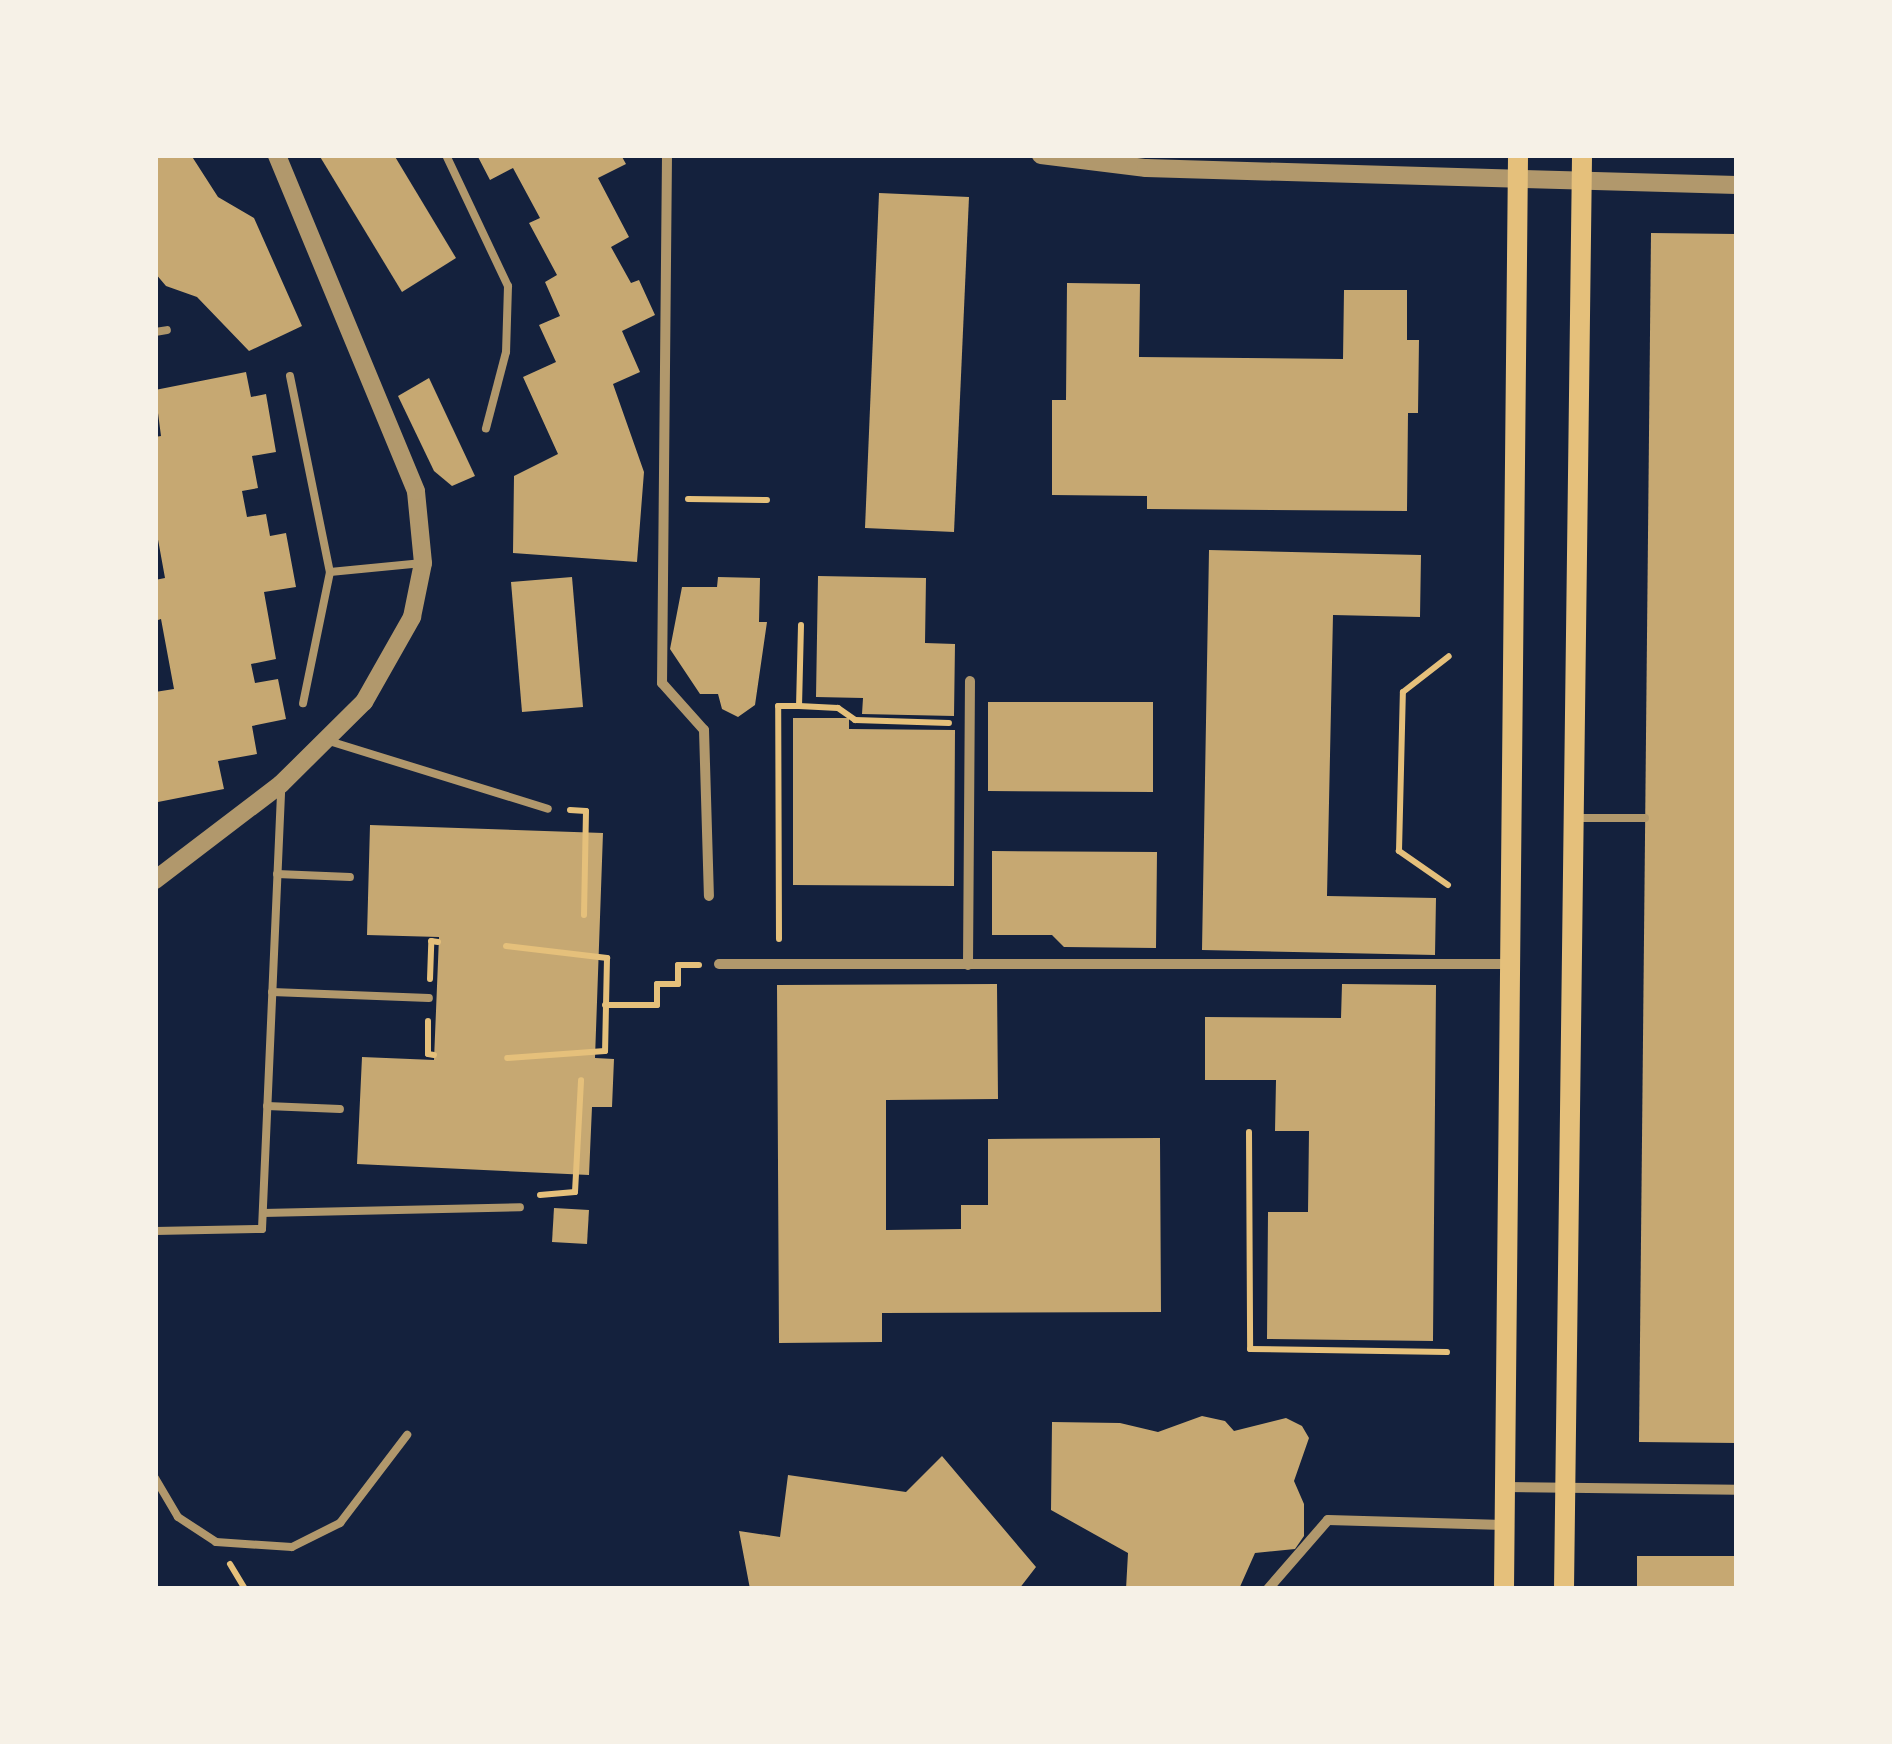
<!DOCTYPE html>
<style>
body{margin:0}
#map{position:relative;width:1892px;height:1744px;overflow:hidden;background:#14213d;font-family:"Varela Round",sans-serif}
div>[style]{position:absolute}
[style*='--x']{left:calc(var(--x)*1px);top:calc(var(--y)*1px);width:calc(var(--w)*1px);rotate:calc(var(--a)*1deg)}
.building>*{inset:0;background:#c6a872}
.path>*{height:6px;margin:-3px;padding:0 3px;transform-origin:3px;border-radius:3px;background:#e5c07b}
.service>*{height:8px;margin:-4px;padding:0 4px;transform-origin:4px;border-radius:4px;background:#b1986c}
.minor>*{height:10px;margin:-5px;padding:0 5px;transform-origin:5px;border-radius:5px;background:#b1986c}
.tertiary>*{height:18px;margin:-9px;padding:0 9px;transform-origin:9px;border-radius:9px;background:#b1986c}
.secondary>*{height:20px;margin:-10px;padding:0 10px;transform-origin:10px;border-radius:10px;background:#e5c07b}
span{translate:-50% -50%;white-space:nowrap;text-align:center;line-height:1.15;-webkit-text-stroke:9px #f6f1e7;paint-order:stroke}
.frame{position:absolute;inset:0;border:158px solid #f6f1e7;pointer-events:none}
</style>
<div id="map">
<div class="building">
<i style="clip-path:polygon(155px 155px,191px 155px,218px 197px,254px 218px,302px 326px,249px 351px,197px 297px,166px 286px,155px 273px)"></i>
<i style="clip-path:polygon(319px 155px,394px 155px,456px 258px,402px 292px)"></i>
<i style="clip-path:polygon(477px 155px,621px 155px,626px 164px,598px 178px,629px 237px,611px 247px,631px 283px,639px 280px,655px 315px,622px 331px,640px 372px,613px 384px,644px 472px,637px 562px,513px 553px,514px 476px,558px 454px,523px 377px,556px 362px,539px 325px,560px 316px,545px 282px,557px 275px,529px 223px,540px 218px,513px 168px,490px 180px)"></i>
<i style="clip-path:polygon(879px 193px,969px 197px,954px 532px,865px 528px)"></i>
<i style="clip-path:polygon(1651px 233px,1737px 234px,1737px 1443px,1639px 1442px)"></i>
<i style="clip-path:polygon(1067px 283px,1140px 284px,1139px 357px,1343px 359px,1344px 290px,1407px 290px,1407px 340px,1419px 340px,1418px 413px,1408px 413px,1407px 511px,1147px 509px,1147px 496px,1052px 495px,1052px 400px,1066px 400px)"></i>
<i style="clip-path:polygon(246px 372px,251px 397px,266px 394px,276px 452px,252px 456px,258px 488px,242px 491px,247px 517px,266px 514px,270px 536px,286px 533px,296px 587px,264px 592px,276px 659px,251px 664px,255px 683px,278px 679px,286px 719px,252px 726px,257px 754px,218px 761px,224px 789px,158px 802px,155px 692px,174px 689px,161px 619px,155px 621px,155px 580px,165px 578px,155px 523px,155px 437px,161px 436px,155px 390px)"></i>
<i style="clip-path:polygon(429px 378px,475px 476px,452px 486px,434px 471px,398px 396px)"></i>
<i style="clip-path:polygon(1209px 550px,1421px 555px,1420px 617px,1333px 615px,1327px 896px,1436px 898px,1435px 955px,1202px 950px)"></i>
<i style="clip-path:polygon(818px 576px,926px 578px,925px 643px,955px 644px,954px 716px,862px 714px,863px 698px,816px 697px)"></i>
<i style="clip-path:polygon(572px 577px,583px 707px,522px 712px,511px 582px)"></i>
<i style="clip-path:polygon(718px 577px,760px 578px,759px 622px,767px 622px,755px 705px,738px 717px,722px 709px,718px 694px,700px 694px,670px 649px,682px 587px,717px 587px)"></i>
<i style="clip-path:polygon(988px 702px,1153px 702px,1153px 792px,988px 791px)"></i>
<i style="clip-path:polygon(793px 718px,849px 718px,849px 729px,955px 730px,954px 886px,793px 885px)"></i>
<i style="clip-path:polygon(370px 825px,603px 833px,595px 1058px,614px 1059px,612px 1107px,592px 1107px,589px 1175px,357px 1164px,362px 1057px,434px 1060px,439px 937px,367px 935px)"></i>
<i style="clip-path:polygon(992px 851px,1157px 852px,1156px 948px,1064px 947px,1052px 935px,992px 935px)"></i>
<i style="clip-path:polygon(997px 984px,998px 1099px,886px 1100px,886px 1230px,961px 1229px,961px 1205px,988px 1205px,988px 1139px,1160px 1138px,1161px 1312px,882px 1313px,882px 1342px,779px 1343px,777px 985px)"></i>
<i style="clip-path:polygon(1342px 984px,1436px 985px,1433px 1341px,1267px 1339px,1268px 1212px,1308px 1212px,1309px 1131px,1275px 1131px,1276px 1080px,1205px 1080px,1205px 1017px,1341px 1018px)"></i>
<i style="clip-path:polygon(554px 1208px,589px 1210px,587px 1244px,552px 1242px)"></i>
<i style="clip-path:polygon(1202px 1416px,1225px 1421px,1234px 1431px,1286px 1418px,1302px 1426px,1309px 1438px,1294px 1481px,1304px 1504px,1304px 1536px,1295px 1549px,1255px 1553px,1239px 1589px,1126px 1589px,1128px 1553px,1051px 1510px,1052px 1422px,1120px 1423px,1158px 1432px)"></i>
<i style="clip-path:polygon(942px 1456px,1036px 1567px,1019px 1589px,750px 1589px,739px 1531px,780px 1537px,788px 1475px,906px 1492px)"></i>
<i style="clip-path:polygon(1637px 1556px,1737px 1556px,1737px 1589px,1637px 1589px)"></i>
</div>
<div class="path">
<i style="--x:688;--y:499;--w:79;--a:0.7"></i>
<i style="--x:801;--y:625;--w:81;--a:91.4"></i>
<i style="--x:799;--y:706;--w:39;--a:3"></i>
<i style="--x:838;--y:708;--w:21;--a:35"></i>
<i style="--x:855;--y:720;--w:94;--a:1.8"></i>
<i style="--x:570;--y:810;--w:16;--a:4"></i>
<i style="--x:586;--y:811;--w:104;--a:91.1"></i>
<i style="--x:1448;--y:885;--w:60;--a:-145.2"></i>
<i style="--x:1399;--y:851;--w:159;--a:-88.6"></i>
<i style="--x:1403;--y:692;--w:58;--a:-38"></i>
<i style="--x:779;--y:939;--w:233;--a:-90.2"></i>
<i style="--x:778;--y:706;--w:21;--a:0"></i>
<i style="--x:506;--y:946;--w:102;--a:6.8"></i>
<i style="--x:607;--y:958;--w:93;--a:91.2"></i>
<i style="--x:605;--y:1051;--w:98;--a:175.9"></i>
<i style="--x:430;--y:979;--w:38;--a:-88"></i>
<i style="--x:431;--y:941;--w:7;--a:8"></i>
<i style="--x:605;--y:1005;--w:52;--a:0"></i>
<i style="--x:657;--y:1005;--w:21;--a:-90"></i>
<i style="--x:657;--y:984;--w:21;--a:0"></i>
<i style="--x:678;--y:984;--w:19;--a:-90"></i>
<i style="--x:678;--y:965;--w:21;--a:0"></i>
<i style="--x:428;--y:1021;--w:33;--a:90"></i>
<i style="--x:428;--y:1054;--w:6;--a:9"></i>
<i style="--x:1249;--y:1132;--w:217;--a:89.7"></i>
<i style="--x:1250;--y:1349;--w:197;--a:0.9"></i>
<i style="--x:540;--y:1195;--w:35;--a:-5"></i>
<i style="--x:575;--y:1192;--w:112;--a:-86.9"></i>
<i style="--x:230;--y:1564;--w:29;--a:59"></i>
</div>
<div class="service">
<i style="--x:446;--y:155;--w:145;--a:64.7"></i>
<i style="--x:508;--y:286;--w:66;--a:91.7"></i>
<i style="--x:506;--y:352;--w:79;--a:104.7"></i>
<i style="--x:155;--y:332;--w:12;--a:-9"></i>
<i style="--x:290;--y:376;--w:200;--a:78.5"></i>
<i style="--x:330;--y:572;--w:134;--a:101.6"></i>
<i style="--x:330;--y:572;--w:93;--a:-5.5"></i>
<i style="--x:329;--y:741;--w:229;--a:17.2"></i>
<i style="--x:1574;--y:818;--w:71;--a:0"></i>
<i style="--x:277;--y:874;--w:73;--a:2.4"></i>
<i style="--x:272;--y:992;--w:157;--a:2.2"></i>
<i style="--x:267;--y:1106;--w:73;--a:2.4"></i>
<i style="--x:263;--y:1213;--w:257;--a:-1.3"></i>
<i style="--x:155;--y:1231;--w:107;--a:-1.1"></i>
<i style="--x:262;--y:1229;--w:440;--a:-87.5"></i>
<i style="--x:155;--y:1478;--w:45;--a:59.5"></i>
<i style="--x:178;--y:1517;--w:45;--a:33.3"></i>
<i style="--x:216;--y:1542;--w:76;--a:3.8"></i>
<i style="--x:292;--y:1547;--w:54;--a:-26.6"></i>
<i style="--x:340;--y:1523;--w:111;--a:-52.7"></i>
</div>
<div class="minor">
<i style="--x:667;--y:155;--w:528;--a:90.54"></i>
<i style="--x:662;--y:683;--w:63;--a:48.2"></i>
<i style="--x:704;--y:730;--w:166;--a:88.3"></i>
<i style="--x:719;--y:964;--w:788;--a:0"></i>
<i style="--x:968;--y:965;--w:284;--a:-89.6"></i>
<i style="--x:1506;--y:1487;--w:231;--a:0.7"></i>
<i style="--x:1268;--y:1589;--w:91;--a:-49"></i>
<i style="--x:1328;--y:1520;--w:176;--a:1.6"></i>
</div>
<div class="tertiary">
<i style="--x:1041;--y:155;--w:106;--a:7.1"></i>
<i style="--x:1146;--y:168;--w:591;--a:1.65"></i>
<i style="--x:155;--y:880;--w:158;--a:-37.3"></i>
<i style="--x:281;--y:784;--w:117;--a:-44.7"></i>
<i style="--x:364;--y:702;--w:98;--a:-60.5"></i>
<i style="--x:412;--y:617;--w:55;--a:-78.5"></i>
<i style="--x:423;--y:563;--w:72;--a:-95.6"></i>
<i style="--x:416;--y:491;--w:364;--a:-112.5"></i>
</div>
<div class="secondary">
<i style="--x:1504;--y:1589;--w:1434;--a:-89.44"></i>
<i style="--x:1564;--y:1589;--w:1434;--a:-89.28"></i>
</div>
<div class="frame"></div>
</div>
